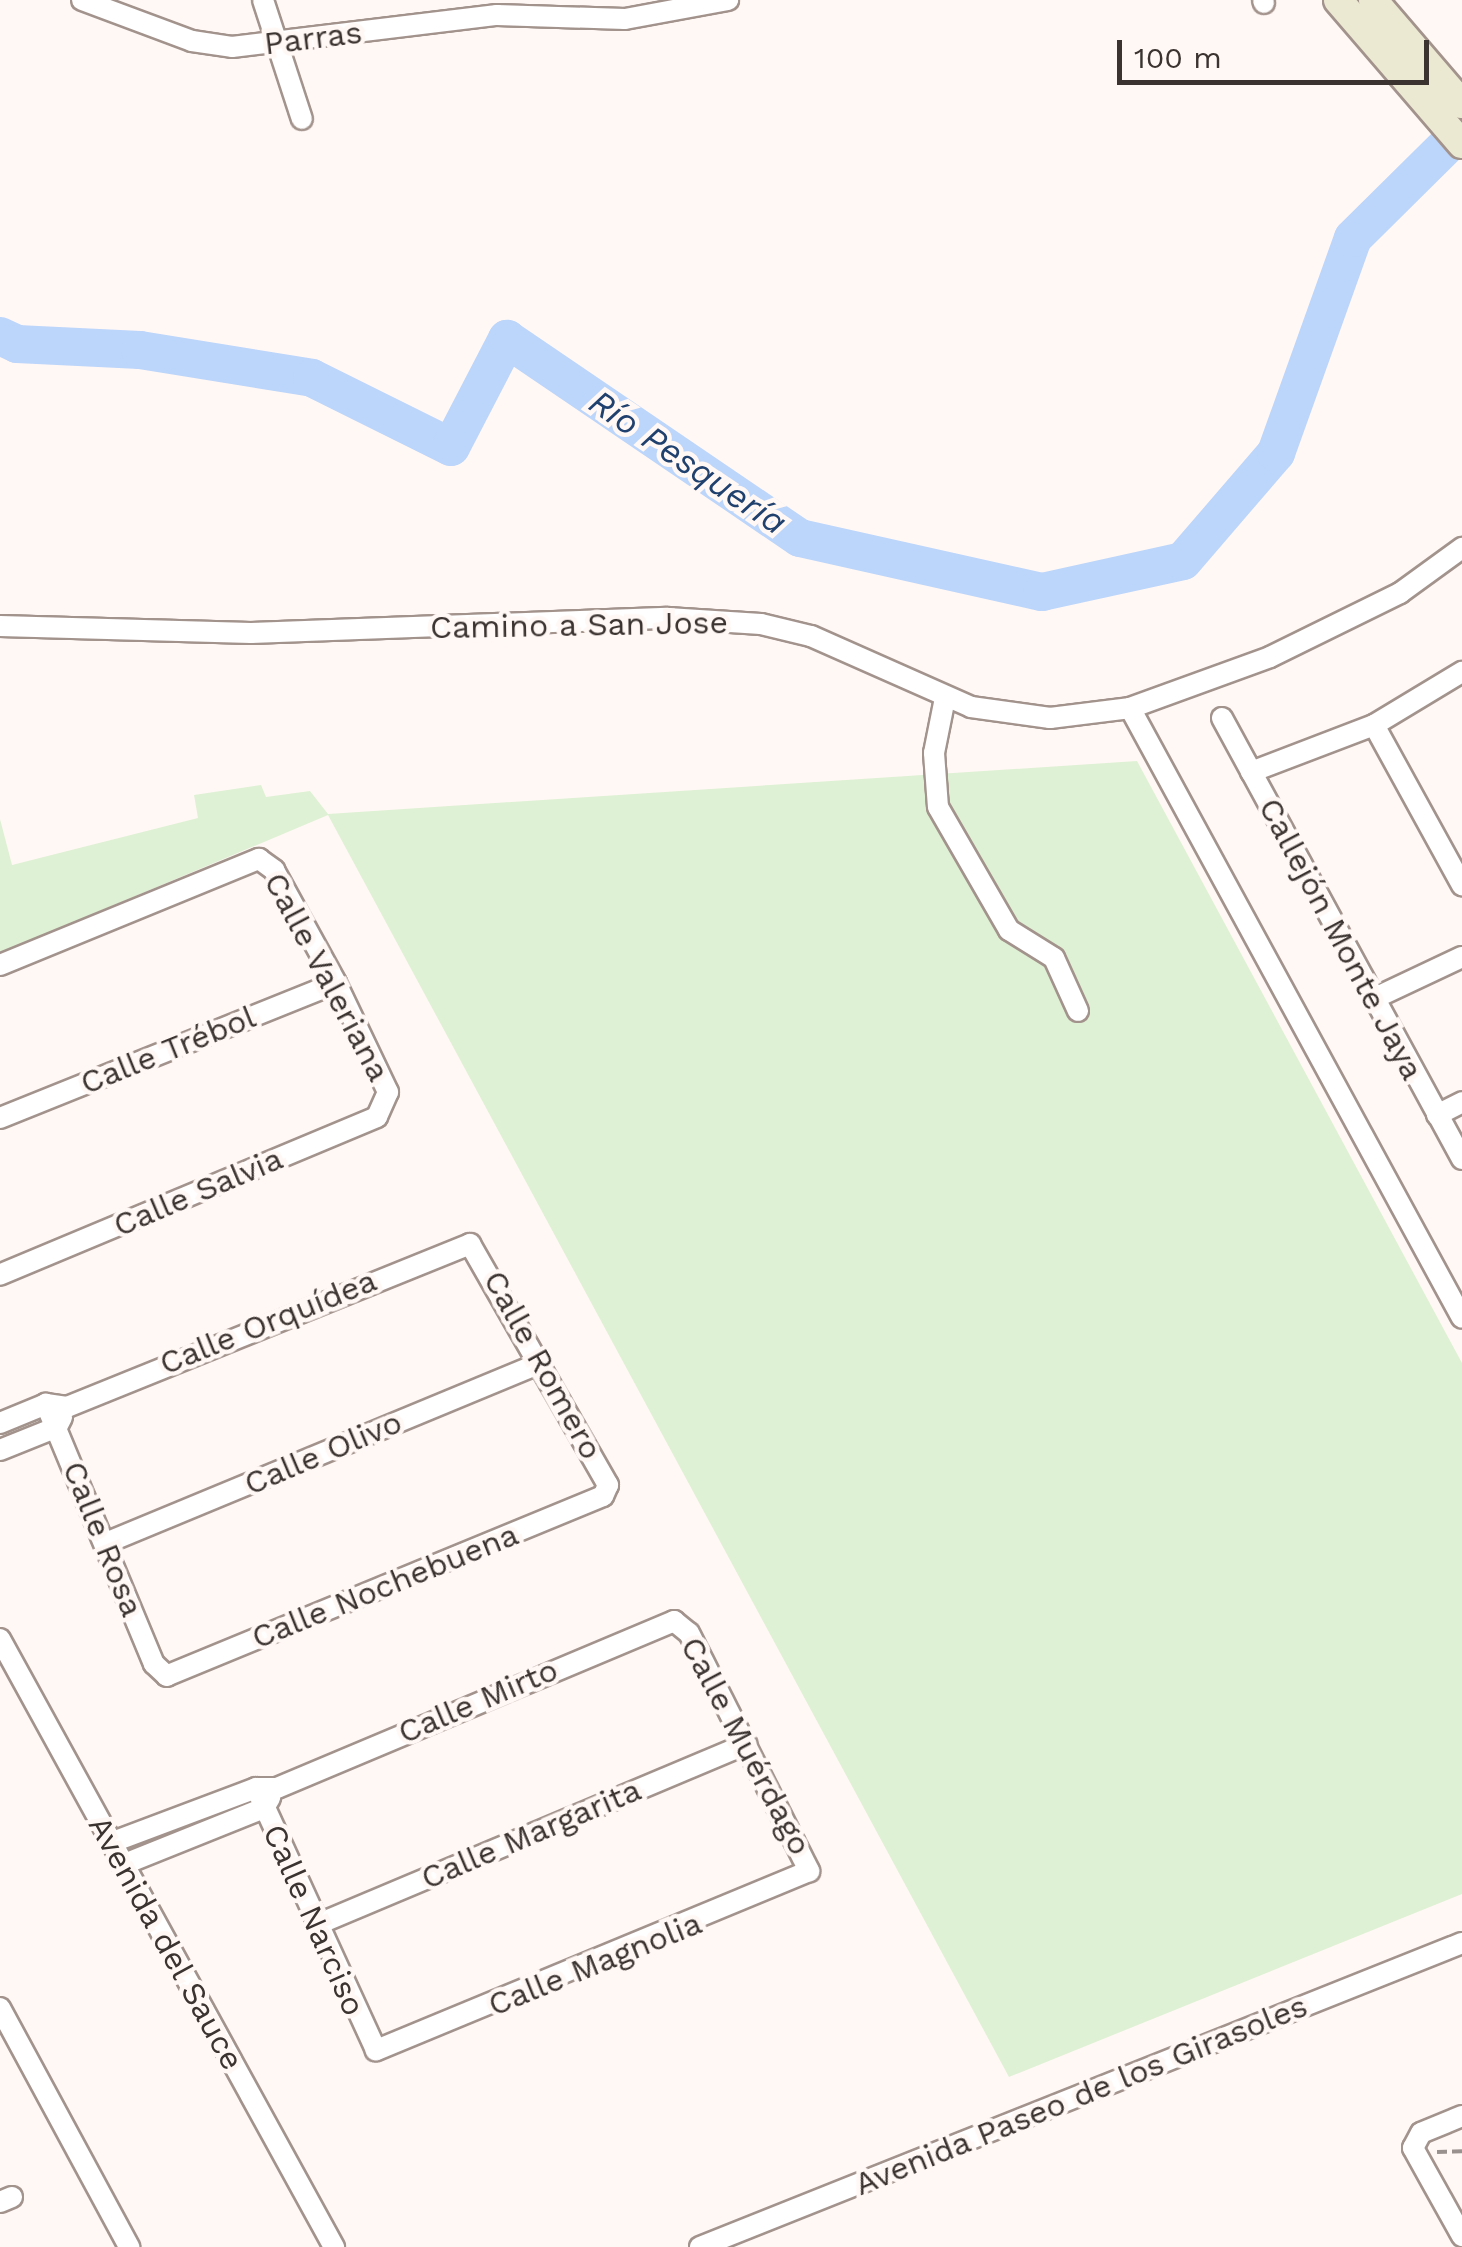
<!DOCTYPE html>
<meta charset="utf-8">
<style>
body{margin:0}
#map{position:relative;width:1462px;height:2247px;overflow:hidden;background:#fff8f5;font-family:"Work Sans",sans-serif}
div>[style]{position:absolute}
[style*='--x']{left:calc(var(--x)*1px);top:calc(var(--y)*1px);width:calc(var(--w)*1px);rotate:calc(var(--a)*1deg)}
.green>*{inset:0;background:#dff1d4}
.river>*{height:38px;margin:-19px;padding:0 19px;transform-origin:19px;border-radius:19px;background:#bcd5fa}
.path>*{height:4px;margin-top:-2px;transform-origin:0;background:repeating-linear-gradient(90deg,#98918e 0 10px,transparent 0 15px)}
.roads{filter:drop-shadow(2px 0 #a3938d) drop-shadow(-2px 0 #a3938d) drop-shadow(0 2px #a3938d) drop-shadow(0 -2px #a3938d)}
.street>*{height:20px;margin:-10px;padding:0 10px;transform-origin:10px;border-radius:10px;background:#fff}
.secondary>*{height:28px;margin:-14px;padding:0 14px;transform-origin:14px;border-radius:14px;background:#ece9d3}
span{translate:-50% -50%;white-space:nowrap;text-align:center;line-height:1.15;-webkit-text-stroke:9px #fff8f5;paint-order:stroke}
.street-label{font-size:32px;color:#3a3330}
.water-label{font-size:35px;color:#20406e;font-style:italic}
.scale{position:absolute;left:1117px;top:40px;width:312px;height:45px;box-sizing:border-box;border:5px solid #3a3330;border-top:0;padding-left:12px;font-size:30px;line-height:35px;white-space:nowrap;color:#3a3330;-webkit-text-stroke:8px #fff8f5;paint-order:stroke}
</style>
<div id="map">
<div class="green">
<i style="clip-path:polygon(1137px 761px,1462px 1363px,1462px 1894px,1009px 2077px,328px 815px,0 953px,0 819px,12px 865px,198px 818px,194px 795px,261px 785px,266px 797px,310px 791px,328px 814px)"></i>
</div>
<div class="river">
<i style="--x:0;--y:336;--w:19;--a:25"></i>
<i style="--x:17;--y:344;--w:123;--a:2.8"></i>
<i style="--x:140;--y:350;--w:174;--a:9.2"></i>
<i style="--x:312;--y:378;--w:155;--a:26.4"></i>
<i style="--x:451;--y:447;--w:122;--a:-62.6"></i>
<i style="--x:507;--y:339;--w:354;--a:34.2"></i>
<i style="--x:800;--y:538;--w:248;--a:12.6"></i>
<i style="--x:1042;--y:592;--w:144;--a:-12.4"></i>
<i style="--x:1183;--y:561;--w:143;--a:-49.3"></i>
<i style="--x:1276;--y:453;--w:228;--a:-70.3"></i>
<i style="--x:1353;--y:238;--w:153;--a:-44.7"></i>
</div>
<div class="path">
<i style="--x:1437;--y:2152;--w:25;--a:-2"></i>
</div>
<div class="roads">
<div class="street">
<i style="--x:82;--y:0;--w:117;--a:20.4"></i>
<i style="--x:192;--y:41;--w:40;--a:8.5"></i>
<i style="--x:232;--y:47;--w:267;--a:-6.9"></i>
<i style="--x:497;--y:15;--w:128;--a:1.8"></i>
<i style="--x:625;--y:19;--w:105;--a:-10.5"></i>
<i style="--x:263;--y:0;--w:125;--a:71.9"></i>
<i style="--x:1263;--y:0;--w:3;--a:72"></i>
<i style="--x:0;--y:626;--w:251;--a:1.6"></i>
<i style="--x:251;--y:633;--w:417;--a:-2.1"></i>
<i style="--x:668;--y:618;--w:93;--a:3.7"></i>
<i style="--x:761;--y:624;--w:51;--a:13.5"></i>
<i style="--x:811;--y:636;--w:175;--a:23.9"></i>
<i style="--x:971;--y:707;--w:80;--a:7.9"></i>
<i style="--x:1050;--y:718;--w:81;--a:-7.1"></i>
<i style="--x:1130;--y:708;--w:149;--a:-20"></i>
<i style="--x:1270;--y:657;--w:145;--a:-26.2"></i>
<i style="--x:1400;--y:593;--w:77;--a:-36"></i>
<i style="--x:945;--y:698;--w:56;--a:101.3"></i>
<i style="--x:934;--y:753;--w:54;--a:85.8"></i>
<i style="--x:938;--y:807;--w:142;--a:60"></i>
<i style="--x:1009;--y:930;--w:53;--a:31.9"></i>
<i style="--x:1054;--y:958;--w:58;--a:65.6"></i>
<i style="--x:1130;--y:708;--w:694;--a:61.44"></i>
<i style="--x:1222;--y:718;--w:502;--a:61.44"></i>
<i style="--x:1374;--y:725;--w:183;--a:61.2"></i>
<i style="--x:1251;--y:772;--w:132;--a:-20.9"></i>
<i style="--x:1374;--y:725;--w:103;--a:-31.1"></i>
<i style="--x:0;--y:965;--w:280;--a:-22.3"></i>
<i style="--x:259;--y:859;--w:19;--a:36"></i>
<i style="--x:274;--y:870;--w:129;--a:61.2"></i>
<i style="--x:336;--y:983;--w:121;--a:64.5"></i>
<i style="--x:388;--y:1092;--w:27;--a:114"></i>
<i style="--x:377;--y:1117;--w:409;--a:157.3"></i>
<i style="--x:1373;--y:999;--w:98;--a:-25.3"></i>
<i style="--x:1437;--y:1115;--w:28;--a:-27"></i>
<i style="--x:0;--y:1118;--w:362;--a:-21.9"></i>
<i style="--x:0;--y:1423;--w:50;--a:-22.4"></i>
<i style="--x:46;--y:1404;--w:21;--a:8"></i>
<i style="--x:67;--y:1407;--w:435;--a:-22"></i>
<i style="--x:470;--y:1244;--w:278;--a:60.2"></i>
<i style="--x:608;--y:1485;--w:12;--a:114"></i>
<i style="--x:603;--y:1496;--w:472;--a:157.6"></i>
<i style="--x:167;--y:1676;--w:18;--a:-137"></i>
<i style="--x:154;--y:1664;--w:282;--a:-112.6"></i>
<i style="--x:0;--y:1450;--w:61;--a:-22"></i>
<i style="--x:57;--y:1427;--w:11;--a:-63"></i>
<i style="--x:106;--y:1543;--w:470;--a:-22.5"></i>
<i style="--x:0;--y:1639;--w:694;--a:61.22"></i>
<i style="--x:110;--y:1843;--w:156;--a:-20.6"></i>
<i style="--x:256;--y:1788;--w:21;--a:0"></i>
<i style="--x:277;--y:1788;--w:431;--a:-22.8"></i>
<i style="--x:674;--y:1621;--w:19;--a:39"></i>
<i style="--x:689;--y:1633;--w:267;--a:63.2"></i>
<i style="--x:809;--y:1871;--w:469;--a:157.5"></i>
<i style="--x:376;--y:2050;--w:288;--a:-114.6"></i>
<i style="--x:122;--y:1865;--w:153;--a:-21.9"></i>
<i style="--x:264;--y:1808;--w:12;--a:-59"></i>
<i style="--x:316;--y:1925;--w:467;--a:-22.8"></i>
<i style="--x:0;--y:2008;--w:272;--a:61.6"></i>
<i style="--x:1462;--y:2116;--w:44;--a:157.5"></i>
<i style="--x:1421;--y:2133;--w:17;--a:118"></i>
<i style="--x:1413;--y:2148;--w:101;--a:60.9"></i>
<i style="--x:0;--y:2202;--w:13;--a:-23"></i>
<i style="--x:700;--y:2247;--w:820;--a:-21.75"></i>
</div>
<div class="secondary">
<i style="--x:1338;--y:0;--w:190;--a:49.3"></i>
<i style="--x:1373;--y:0;--w:137;--a:49.4"></i>
</div>
</div>
<div class="street-label">
<span style="left:313px;top:38px;rotate:-7deg">Parras</span>
<span style="left:579px;top:625px;rotate:-1deg">Camino a San Jose</span>
<span style="left:1341px;top:939px;rotate:62deg">Callejón Monte Jaya</span>
<span style="left:327px;top:977px;rotate:62deg">Calle Valeriana</span>
<span style="left:168px;top:1050px;rotate:-22deg">Calle Trébol</span>
<span style="left:198px;top:1192px;rotate:-23deg">Calle Salvia</span>
<span style="left:268px;top:1322px;rotate:-22deg">Calle Orquídea</span>
<span style="left:543px;top:1365px;rotate:61deg">Calle Romero</span>
<span style="left:323px;top:1453px;rotate:-23deg">Calle Olivo</span>
<span style="left:103px;top:1539px;rotate:68deg">Calle Rosa</span>
<span style="left:385px;top:1586px;rotate:-22deg">Calle Nochebuena</span>
<span style="left:478px;top:1701px;rotate:-23deg">Calle Mirto</span>
<span style="left:746px;top:1746px;rotate:62deg">Calle Muérdago</span>
<span style="left:531px;top:1834px;rotate:-23deg">Calle Margarita</span>
<span style="left:314px;top:1920px;rotate:66deg">Calle Narciso</span>
<span style="left:166px;top:1943px;rotate:61deg">Avenida del Sauce</span>
<span style="left:595px;top:1964px;rotate:-22deg">Calle Magnolia</span>
<span style="left:1081px;top:2095px;rotate:-22deg">Avenida Paseo de los Girasoles</span>
</div>
<div class="water-label">
<span style="left:688px;top:462px;rotate:34deg">Río Pesquería</span>
</div>
<div class="scale">100 m</div>
</div>
